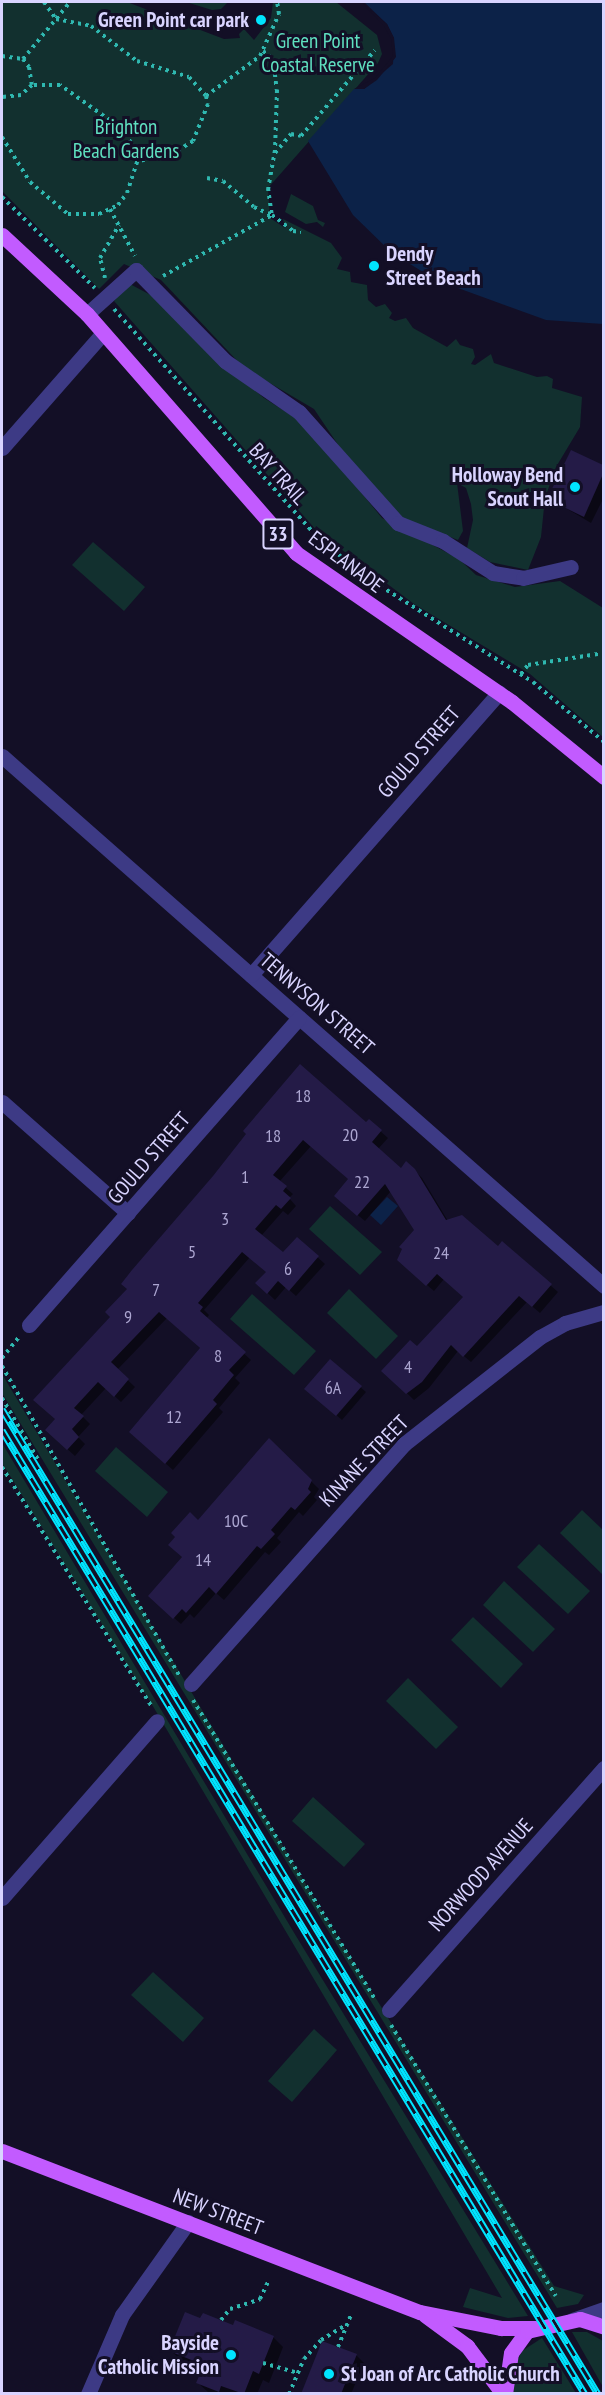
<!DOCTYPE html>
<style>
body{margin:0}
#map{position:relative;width:605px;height:2395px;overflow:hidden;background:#130f26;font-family:"PT Sans Narrow",sans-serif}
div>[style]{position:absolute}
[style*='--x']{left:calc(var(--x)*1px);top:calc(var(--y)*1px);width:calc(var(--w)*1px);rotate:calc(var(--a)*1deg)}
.green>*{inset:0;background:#12302f}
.water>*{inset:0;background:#0c2248}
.pier>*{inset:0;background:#130f26}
.shadow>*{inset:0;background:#0007}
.building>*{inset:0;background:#241b47}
.path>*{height:4px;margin-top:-2px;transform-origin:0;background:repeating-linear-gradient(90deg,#2fb8b0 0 3px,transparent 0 7.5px)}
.minor>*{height:15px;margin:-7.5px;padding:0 7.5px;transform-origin:7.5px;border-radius:7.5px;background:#3d3a85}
.major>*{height:15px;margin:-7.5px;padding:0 7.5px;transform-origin:7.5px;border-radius:7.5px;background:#c25bff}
.rail>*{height:7px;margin-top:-3.5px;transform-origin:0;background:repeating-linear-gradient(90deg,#130f26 0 14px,#00e5ff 0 28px);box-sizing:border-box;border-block:2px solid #00e5ff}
.dots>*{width:16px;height:16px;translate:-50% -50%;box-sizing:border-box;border:3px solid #130f26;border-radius:50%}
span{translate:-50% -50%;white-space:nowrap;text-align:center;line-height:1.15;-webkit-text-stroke:6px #130f26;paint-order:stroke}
.number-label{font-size:18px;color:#aca6d1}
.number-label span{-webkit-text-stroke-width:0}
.shield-label span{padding:2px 4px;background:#130f26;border:2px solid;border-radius:4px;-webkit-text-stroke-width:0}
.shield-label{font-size:20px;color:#d9d4ff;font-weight:700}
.poi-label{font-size:21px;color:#d9d4ff;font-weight:700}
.right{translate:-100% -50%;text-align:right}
.left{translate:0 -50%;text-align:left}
.park-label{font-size:21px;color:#5fe0c0}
.street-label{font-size:21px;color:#d9d4ff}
.frame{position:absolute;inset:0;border:3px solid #d9d4ff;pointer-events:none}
</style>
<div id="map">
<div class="green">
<i style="clip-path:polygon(2px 2px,127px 2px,224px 39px,240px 38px,239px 34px,244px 29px,254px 40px,271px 18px,273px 2px,336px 2px,377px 35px,382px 54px,378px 63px,268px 188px,270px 218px,285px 228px,283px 219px,331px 243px,342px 258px,337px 269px,350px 272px,351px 282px,367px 285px,368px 300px,376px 307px,385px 304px,392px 313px,389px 318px,395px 321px,406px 318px,413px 328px,447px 347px,456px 339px,460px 345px,473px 349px,475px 357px,471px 364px,475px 365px,491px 354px,494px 363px,537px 377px,547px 376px,553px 379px,552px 388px,582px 397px,580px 427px,556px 467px,545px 498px,541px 537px,528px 570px,490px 562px,467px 548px,473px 520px,471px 504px,466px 488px,457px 483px,463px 531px,458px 540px,401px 518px,347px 458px,314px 409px,244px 368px,161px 280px,124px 264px,99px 289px,2px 191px)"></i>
<i style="clip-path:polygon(186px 2px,228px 2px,221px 9px,212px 10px)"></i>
<i style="clip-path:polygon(291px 194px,313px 206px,318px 220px,325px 223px,323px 227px,317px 222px,306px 224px,285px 212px)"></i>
<i style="clip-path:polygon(128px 283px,158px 299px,210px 353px,264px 398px,305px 424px,382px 518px,459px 559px,476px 575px,515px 587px,560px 581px,603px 608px,603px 737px,530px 674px,414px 604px,317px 531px,114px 301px)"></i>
<i style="clip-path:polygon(93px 542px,145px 587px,124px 611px,72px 565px)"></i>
<i style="clip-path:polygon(330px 1206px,382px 1252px,360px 1275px,309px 1229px)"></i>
<i style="clip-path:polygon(349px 1289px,398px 1336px,376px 1359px,327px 1313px)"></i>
<i style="clip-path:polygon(252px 1294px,316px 1351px,294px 1375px,230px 1319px)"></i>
<i style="clip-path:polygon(2px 1374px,320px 1908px,554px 2286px,584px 2295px,578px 2304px,557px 2308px,2px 1393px)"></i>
<i style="clip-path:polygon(2px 1443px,296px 1936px,528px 2316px,508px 2318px,463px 2307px,470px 2288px,502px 2298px,154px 1708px,2px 1463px)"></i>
<i style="clip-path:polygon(116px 1447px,168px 1492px,147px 1517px,95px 1471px)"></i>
<i style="clip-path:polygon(582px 1510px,603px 1530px,603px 1575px,560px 1533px)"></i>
<i style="clip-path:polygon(539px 1544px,590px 1591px,568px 1614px,517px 1567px)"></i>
<i style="clip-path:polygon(504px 1581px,555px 1629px,533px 1652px,483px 1605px)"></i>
<i style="clip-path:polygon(473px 1617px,523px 1664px,501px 1688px,451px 1640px)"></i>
<i style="clip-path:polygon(408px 1678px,458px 1727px,436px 1749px,386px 1701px)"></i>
<i style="clip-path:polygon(313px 1797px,365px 1844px,344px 1867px,292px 1821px)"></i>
<i style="clip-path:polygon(153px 1972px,204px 2018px,183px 2042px,131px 1995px)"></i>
<i style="clip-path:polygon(314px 2029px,337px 2050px,292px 2102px,268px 2081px)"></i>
<i style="clip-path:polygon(572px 2332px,587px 2332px,603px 2341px,603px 2387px)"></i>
<i style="clip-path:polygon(542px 2338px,576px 2393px,513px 2394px,515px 2366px,522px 2351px)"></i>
</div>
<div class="water">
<i style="clip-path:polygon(364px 2px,603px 2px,603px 324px,546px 320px,436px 280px,392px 253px,353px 215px,308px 141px,354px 89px,364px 89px,393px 64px,394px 38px,387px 24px)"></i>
<i style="clip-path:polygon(387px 1197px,398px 1206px,381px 1225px,370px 1215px)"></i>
</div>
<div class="pier">
<i style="clip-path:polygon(361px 2px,387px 24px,394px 38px,396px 57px,377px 80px,364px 89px,354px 89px,375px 78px,393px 56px,391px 39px,384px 26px)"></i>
</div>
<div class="shadow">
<i style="clip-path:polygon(571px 452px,604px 467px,604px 497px,591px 523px,549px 498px)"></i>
<i style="clip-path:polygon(369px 1121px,388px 1138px,378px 1149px,401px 1170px,414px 1170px,422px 1178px,448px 1221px,498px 1248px,502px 1243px,558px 1292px,540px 1313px,527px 1302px,471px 1362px,458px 1351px,429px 1388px,414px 1400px,383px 1370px,417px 1349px,464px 1297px,444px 1279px,434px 1291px,406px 1267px,416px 1230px,391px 1191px,365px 1221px,343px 1203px,350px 1180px,311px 1146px,279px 1182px,293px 1194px,289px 1198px,296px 1206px,288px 1215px,283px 1211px,261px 1236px,283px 1255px,297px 1239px,325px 1264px,296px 1296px,286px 1287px,275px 1300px,257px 1283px,267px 1272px,250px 1257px,204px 1310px,209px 1315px,206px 1319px,251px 1360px,235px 1378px,240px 1383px,219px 1408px,223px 1412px,173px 1470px,138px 1439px,201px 1349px,167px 1318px,117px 1370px,135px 1387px,121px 1402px,106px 1388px,81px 1415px,90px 1424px,78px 1437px,85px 1444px,75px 1456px,54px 1437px,56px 1420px,128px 1289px,248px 1134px,366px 1124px)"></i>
<i style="clip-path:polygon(330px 1361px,366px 1392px,342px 1420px,311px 1393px)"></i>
<i style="clip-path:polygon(269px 1440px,319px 1489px,314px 1497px,317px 1500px,303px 1516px,299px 1512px,277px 1538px,281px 1542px,269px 1555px,265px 1552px,224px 1600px,216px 1593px,194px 1618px,190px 1614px,181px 1624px,157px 1603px,184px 1558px,198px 1522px)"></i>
<i style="clip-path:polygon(201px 2320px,273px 2337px,283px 2347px,269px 2383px,263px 2380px,257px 2394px,208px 2392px,198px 2383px,203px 2369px,181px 2360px,171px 2351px)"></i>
<i style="clip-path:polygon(356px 2355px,364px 2363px,351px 2394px,303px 2394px)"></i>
</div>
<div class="building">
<i style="clip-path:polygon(571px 450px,603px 465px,603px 474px,584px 517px,547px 499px)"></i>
<i style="clip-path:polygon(300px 1064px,366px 1122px,369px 1119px,382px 1130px,372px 1142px,401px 1168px,406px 1161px,415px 1169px,446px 1220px,462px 1215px,498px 1246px,502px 1241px,552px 1284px,532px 1307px,519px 1296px,463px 1357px,451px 1345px,422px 1382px,406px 1394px,381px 1371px,410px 1340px,417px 1346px,463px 1297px,437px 1274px,426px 1286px,397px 1260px,402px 1249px,399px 1247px,414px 1230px,385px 1184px,357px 1216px,334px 1196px,348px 1179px,303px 1140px,273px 1175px,287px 1186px,283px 1191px,291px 1198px,281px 1209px,276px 1205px,255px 1229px,283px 1252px,297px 1237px,319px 1256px,289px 1291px,278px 1281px,267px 1294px,255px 1283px,266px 1272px,242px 1252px,198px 1303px,203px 1307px,200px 1311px,246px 1352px,229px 1370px,234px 1375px,213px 1400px,217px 1404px,165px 1464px,129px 1432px,200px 1348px,159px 1312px,111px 1362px,129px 1379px,114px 1397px,98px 1382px,74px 1408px,84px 1416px,72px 1429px,79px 1437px,67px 1450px,45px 1430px,55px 1419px,33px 1400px,110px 1317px,105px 1312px,127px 1289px,121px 1284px,132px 1270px,213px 1176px,246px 1134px,243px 1131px)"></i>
<i style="clip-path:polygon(330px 1359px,362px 1386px,336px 1416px,304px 1389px)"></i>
<i style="clip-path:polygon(269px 1438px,312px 1480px,308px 1489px,311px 1492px,295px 1510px,291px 1507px,271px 1530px,275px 1534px,261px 1549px,257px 1546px,216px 1594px,209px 1587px,186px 1613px,182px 1609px,173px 1619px,148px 1596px,182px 1557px,168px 1545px,175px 1537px,171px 1533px,190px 1512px,198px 1520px)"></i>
<i style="clip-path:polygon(185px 2312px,200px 2318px,203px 2313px,233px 2325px,235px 2320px,274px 2336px,259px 2374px,253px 2371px,244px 2394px,221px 2386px,219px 2392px,196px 2383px,204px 2365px,169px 2351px)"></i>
<i style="clip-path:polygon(322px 2341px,357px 2354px,341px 2394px,301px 2394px)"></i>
</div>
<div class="path">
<i style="--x:44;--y:2;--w:21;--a:55"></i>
<i style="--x:56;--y:19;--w:36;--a:11"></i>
<i style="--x:91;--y:26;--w:58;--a:37.3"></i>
<i style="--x:137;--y:61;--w:54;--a:17.1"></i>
<i style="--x:189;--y:77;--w:25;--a:48"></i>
<i style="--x:206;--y:96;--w:8;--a:76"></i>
<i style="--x:208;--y:104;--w:40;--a:112"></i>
<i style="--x:193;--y:141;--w:22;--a:148"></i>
<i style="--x:174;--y:153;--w:36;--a:167"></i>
<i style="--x:263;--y:51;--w:13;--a:39"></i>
<i style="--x:273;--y:59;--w:31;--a:83"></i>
<i style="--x:277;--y:90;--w:60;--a:91.9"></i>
<i style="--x:275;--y:150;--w:39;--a:100"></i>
<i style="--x:268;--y:188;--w:27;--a:82"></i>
<i style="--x:2;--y:56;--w:21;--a:8"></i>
<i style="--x:23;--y:59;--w:10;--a:53"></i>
<i style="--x:29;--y:67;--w:18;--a:81"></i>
<i style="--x:32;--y:85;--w:15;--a:138"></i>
<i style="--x:21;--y:95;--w:19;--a:174"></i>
<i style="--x:23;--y:59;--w:74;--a:-50.5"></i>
<i style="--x:206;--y:96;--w:67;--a:-36.5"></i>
<i style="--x:260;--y:56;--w:46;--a:-65.7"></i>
<i style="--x:279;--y:14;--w:12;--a:-99"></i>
<i style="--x:2;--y:137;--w:53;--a:58.1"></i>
<i style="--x:30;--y:182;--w:50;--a:40.1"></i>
<i style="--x:68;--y:214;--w:31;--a:0"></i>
<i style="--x:99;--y:214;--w:21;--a:-25"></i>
<i style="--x:118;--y:205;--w:15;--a:-53"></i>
<i style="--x:127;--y:193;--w:40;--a:-72"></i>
<i style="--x:139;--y:155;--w:31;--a:-123"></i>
<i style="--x:122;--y:129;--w:76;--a:-144.6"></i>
<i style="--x:60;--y:85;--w:28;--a:180"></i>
<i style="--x:275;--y:153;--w:25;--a:-50"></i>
<i style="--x:291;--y:134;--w:10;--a:11"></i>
<i style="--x:301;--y:136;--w:113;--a:-49.3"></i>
<i style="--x:207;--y:178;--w:16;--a:11"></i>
<i style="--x:223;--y:181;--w:40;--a:40"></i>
<i style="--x:254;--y:207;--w:19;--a:25"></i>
<i style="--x:2;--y:197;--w:130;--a:44.4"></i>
<i style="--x:110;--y:209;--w:53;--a:62"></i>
<i style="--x:163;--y:276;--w:125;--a:-29.2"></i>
<i style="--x:272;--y:215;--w:26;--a:37"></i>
<i style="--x:293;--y:231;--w:8;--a:7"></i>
<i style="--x:105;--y:278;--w:21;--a:-104"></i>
<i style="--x:100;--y:258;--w:38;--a:-60"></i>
<i style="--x:114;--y:309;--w:311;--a:48.3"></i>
<i style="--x:321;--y:541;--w:67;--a:37.7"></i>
<i style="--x:374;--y:582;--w:188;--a:32.2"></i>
<i style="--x:533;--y:682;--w:93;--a:40.2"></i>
<i style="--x:521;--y:674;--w:11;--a:-52"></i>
<i style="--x:528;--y:665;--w:77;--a:-9"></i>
<i style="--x:2;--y:1358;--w:27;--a:-51"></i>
<i style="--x:2;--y:1366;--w:356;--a:60.2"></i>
<i style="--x:2;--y:1398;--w:73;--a:59.6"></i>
<i style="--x:2;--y:1467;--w:283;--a:58"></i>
<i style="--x:193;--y:1700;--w:352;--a:58.7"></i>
<i style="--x:391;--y:2025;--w:317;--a:58.7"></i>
<i style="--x:221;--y:2320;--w:14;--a:-51"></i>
<i style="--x:230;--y:2309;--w:32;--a:-18"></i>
<i style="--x:260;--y:2299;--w:19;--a:-65"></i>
<i style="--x:338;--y:2347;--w:35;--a:-68"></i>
<i style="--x:263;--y:2363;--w:36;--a:16"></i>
<i style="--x:289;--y:2394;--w:38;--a:-67"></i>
<i style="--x:304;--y:2359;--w:25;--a:-48"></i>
<i style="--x:321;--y:2340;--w:29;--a:-31"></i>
</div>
<div class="minor">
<i style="--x:87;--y:314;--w:66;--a:-41.9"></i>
<i style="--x:136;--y:270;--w:127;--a:45.6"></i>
<i style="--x:225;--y:361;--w:90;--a:34.6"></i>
<i style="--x:299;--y:412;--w:149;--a:48.3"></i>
<i style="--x:398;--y:523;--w:48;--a:21.8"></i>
<i style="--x:443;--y:541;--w:59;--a:32.6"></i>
<i style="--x:493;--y:573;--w:30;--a:9"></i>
<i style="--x:523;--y:578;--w:49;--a:-12.9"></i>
<i style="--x:2;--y:448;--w:153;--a:-48.7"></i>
<i style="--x:2;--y:756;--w:802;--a:41.36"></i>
<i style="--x:251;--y:975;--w:376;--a:-48.7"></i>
<i style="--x:2;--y:1102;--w:168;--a:41.4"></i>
<i style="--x:29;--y:1325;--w:409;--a:-48.7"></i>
<i style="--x:191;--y:1684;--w:321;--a:-48.4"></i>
<i style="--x:404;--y:1444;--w:173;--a:-38.2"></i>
<i style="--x:540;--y:1337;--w:29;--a:-29"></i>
<i style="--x:565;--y:1323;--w:41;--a:-15.8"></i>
<i style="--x:2;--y:1898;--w:235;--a:-48.8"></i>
<i style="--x:389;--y:2010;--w:324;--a:-48.4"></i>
<i style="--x:572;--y:2320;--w:34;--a:-19"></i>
<i style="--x:88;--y:2394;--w:86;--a:-66.7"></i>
<i style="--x:122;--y:2315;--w:114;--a:-54.6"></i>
</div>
<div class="major">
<i style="--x:2;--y:235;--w:116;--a:42.9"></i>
<i style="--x:87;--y:314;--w:317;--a:48.8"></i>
<i style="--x:296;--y:553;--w:262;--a:34.6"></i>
<i style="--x:512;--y:702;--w:119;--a:39.2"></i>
<i style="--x:2;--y:2151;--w:448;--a:21.1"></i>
<i style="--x:420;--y:2312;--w:83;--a:11.2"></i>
<i style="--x:501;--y:2328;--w:34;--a:0"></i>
<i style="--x:426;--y:2316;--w:51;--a:36.2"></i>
<i style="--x:467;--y:2346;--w:60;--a:53.1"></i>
<i style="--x:505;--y:2394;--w:41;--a:-81.7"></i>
<i style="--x:511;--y:2353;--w:27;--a:-54"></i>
<i style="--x:527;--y:2331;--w:54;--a:-12.8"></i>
<i style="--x:580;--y:2319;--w:25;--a:18"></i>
</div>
<div class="rail">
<i style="--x:2;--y:1409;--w:1151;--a:58.82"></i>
<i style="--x:2;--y:1430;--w:1127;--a:58.84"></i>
</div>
<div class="dots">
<i style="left:261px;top:20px;background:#00e5ff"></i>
<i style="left:374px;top:266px;background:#00e5ff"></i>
<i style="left:575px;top:487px;background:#00e5ff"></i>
<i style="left:231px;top:2355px;background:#00e5ff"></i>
<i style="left:329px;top:2374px;background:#00e5ff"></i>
</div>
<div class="number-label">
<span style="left:303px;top:1096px">18</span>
<span style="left:350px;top:1135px">20</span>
<span style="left:273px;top:1136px">18</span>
<span style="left:245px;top:1177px">1</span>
<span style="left:362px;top:1182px">22</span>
<span style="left:225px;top:1219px">3</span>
<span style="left:192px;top:1252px">5</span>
<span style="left:441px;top:1253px">24</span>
<span style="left:288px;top:1269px">6</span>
<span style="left:156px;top:1290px">7</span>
<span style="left:128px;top:1317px">9</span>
<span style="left:218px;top:1356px">8</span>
<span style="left:408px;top:1367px">4</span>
<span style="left:333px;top:1388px">6A</span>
<span style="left:174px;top:1417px">12</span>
<span style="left:236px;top:1521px">10C</span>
<span style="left:203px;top:1560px">14</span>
</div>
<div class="shield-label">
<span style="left:278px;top:534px">33</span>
</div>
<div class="poi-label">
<span class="right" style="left:249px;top:20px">Green Point car park</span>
<span class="left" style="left:386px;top:266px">Dendy<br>Street Beach</span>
<span class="right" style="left:563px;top:487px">Holloway Bend<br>Scout Hall</span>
<span class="right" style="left:219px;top:2355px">Bayside<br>Catholic Mission</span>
<span class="left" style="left:341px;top:2374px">St Joan of Arc Catholic Church</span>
</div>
<div class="park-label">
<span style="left:318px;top:53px">Green Point<br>Coastal Reserve</span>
<span style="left:126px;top:139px">Brighton<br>Beach Gardens</span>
</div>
<div class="street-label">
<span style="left:278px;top:474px;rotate:48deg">BAY TRAIL</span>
<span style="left:346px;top:562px;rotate:37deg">ESPLANADE</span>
<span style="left:419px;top:752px;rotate:-49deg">GOULD STREET</span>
<span style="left:317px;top:1004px;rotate:41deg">TENNYSON STREET</span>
<span style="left:149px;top:1158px;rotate:-49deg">GOULD STREET</span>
<span style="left:364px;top:1461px;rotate:-46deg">KINANE STREET</span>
<span style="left:481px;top:1875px;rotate:-48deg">NORWOOD AVENUE</span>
<span style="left:218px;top:2212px;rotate:21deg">NEW STREET</span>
</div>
<div class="frame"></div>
</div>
